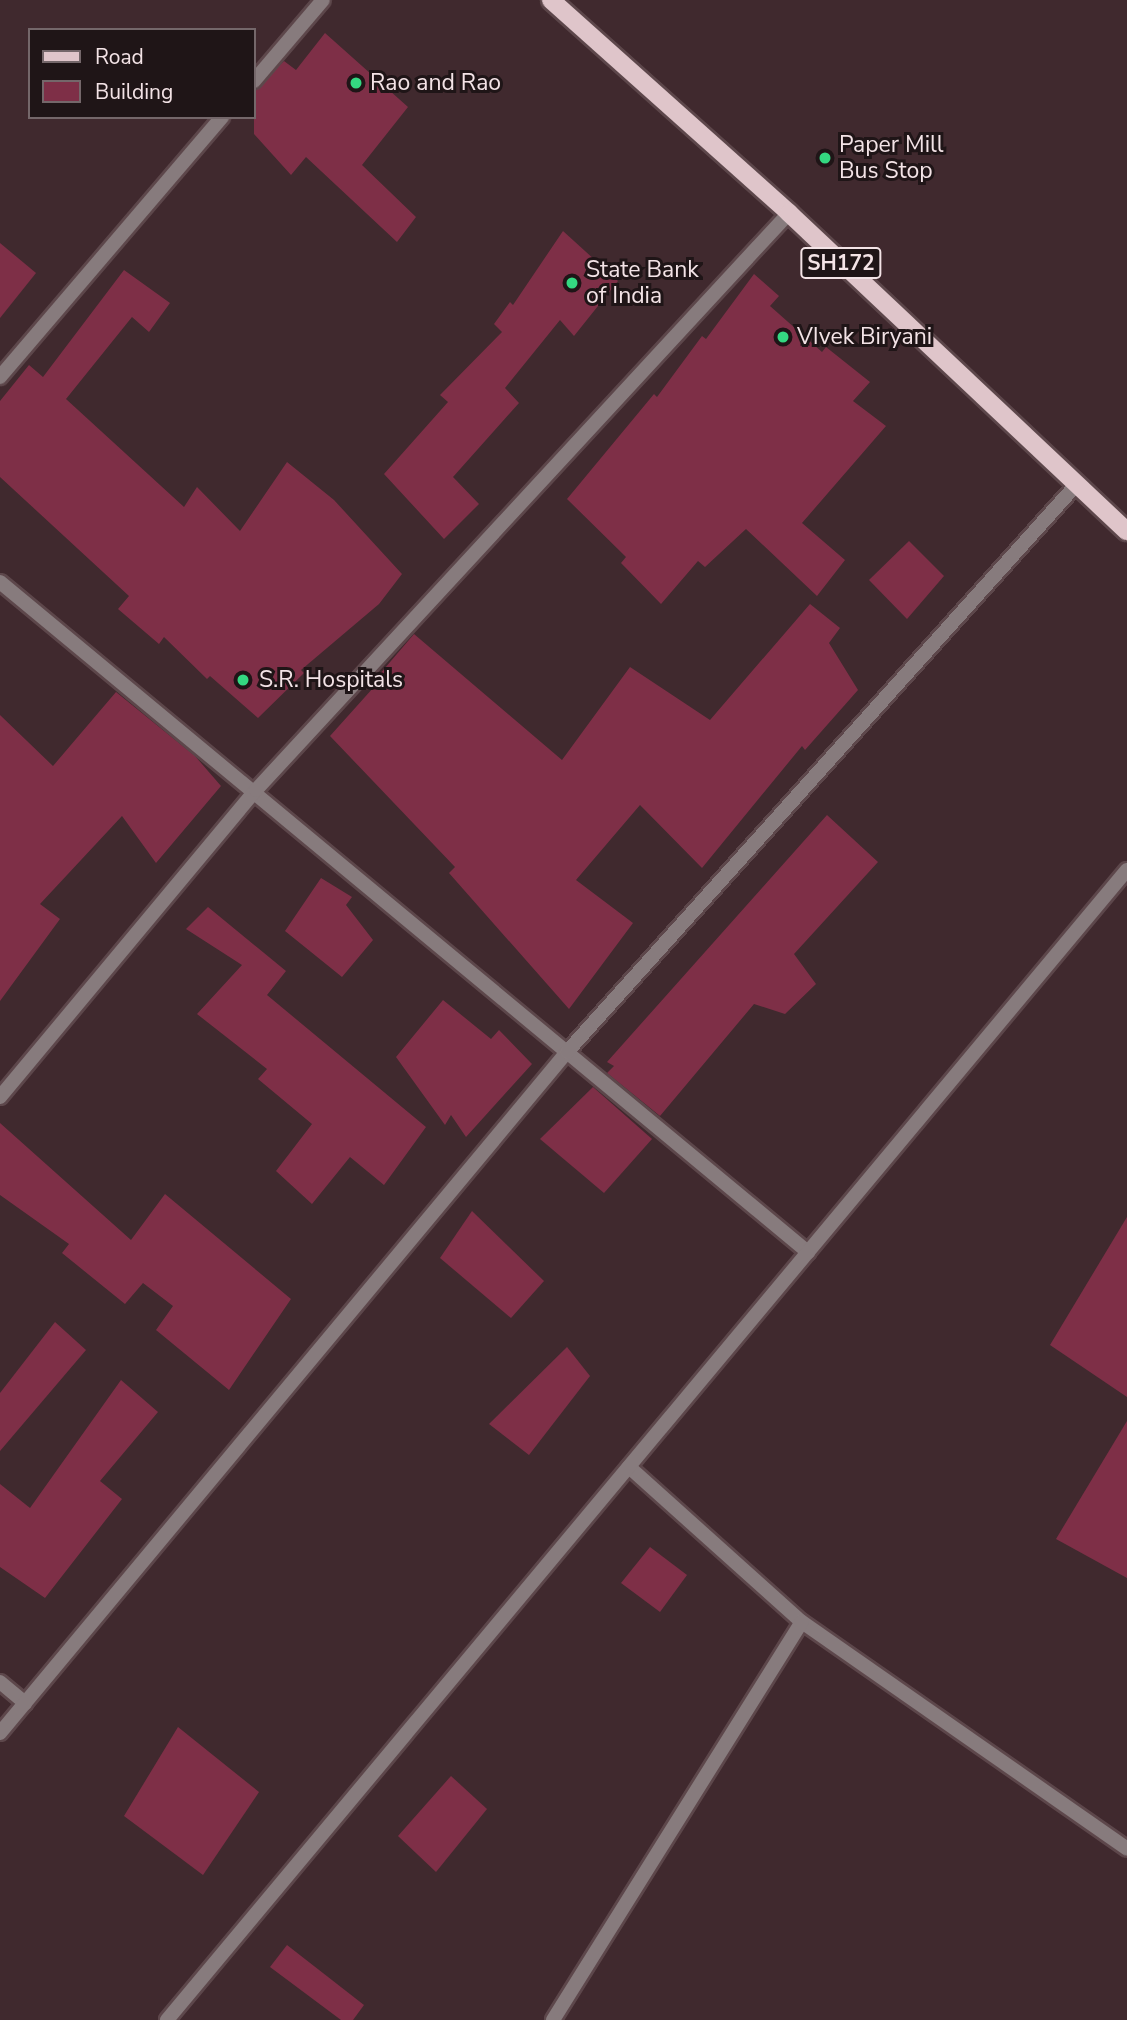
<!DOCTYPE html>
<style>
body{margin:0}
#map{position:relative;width:1127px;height:2020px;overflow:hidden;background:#40292e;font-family:"Nunito Sans",sans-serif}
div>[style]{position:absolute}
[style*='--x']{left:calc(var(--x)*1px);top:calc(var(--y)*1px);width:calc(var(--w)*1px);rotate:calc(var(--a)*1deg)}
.building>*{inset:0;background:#7e2f47}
.roads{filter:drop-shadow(2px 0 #5d474b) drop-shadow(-2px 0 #5d474b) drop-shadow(0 2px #5d474b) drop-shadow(0 -2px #5d474b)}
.street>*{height:14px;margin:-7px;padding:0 7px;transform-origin:7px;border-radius:7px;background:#877b7d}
.primary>*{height:18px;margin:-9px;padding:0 9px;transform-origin:9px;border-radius:9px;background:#dfc5ca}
.dots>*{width:19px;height:19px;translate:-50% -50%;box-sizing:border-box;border:4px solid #1f1517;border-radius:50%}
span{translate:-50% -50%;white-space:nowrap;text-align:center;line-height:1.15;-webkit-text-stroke:6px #1f1517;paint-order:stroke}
.shield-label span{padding:2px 5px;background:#1f1517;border:2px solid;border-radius:5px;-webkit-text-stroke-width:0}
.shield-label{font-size:21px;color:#f3e3e6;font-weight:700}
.poi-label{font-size:23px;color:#f3e3e6}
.left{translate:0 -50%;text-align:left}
.legend{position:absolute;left:28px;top:28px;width:228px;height:91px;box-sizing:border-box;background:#1f1517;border:2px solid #74676a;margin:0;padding:9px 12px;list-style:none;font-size:21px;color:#f3e3e6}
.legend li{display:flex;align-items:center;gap:14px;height:35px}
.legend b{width:35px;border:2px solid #74676a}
</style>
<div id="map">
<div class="building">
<i style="clip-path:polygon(325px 33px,408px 107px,362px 165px,416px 217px,397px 242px,306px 157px,291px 175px,254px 134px,254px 90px,284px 61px,296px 70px)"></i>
<i style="clip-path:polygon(563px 231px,618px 281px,574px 336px,560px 320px,505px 388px,519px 403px,453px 477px,479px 504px,444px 539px,384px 474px,448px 402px,440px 395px,502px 332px,494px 324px,510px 302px,513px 305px)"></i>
<i style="clip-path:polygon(0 243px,36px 273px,0 318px)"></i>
<i style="clip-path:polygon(124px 270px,170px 303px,149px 332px,132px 317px,66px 399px,184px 507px,197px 487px,240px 531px,287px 462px,334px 500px,402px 574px,379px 604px,301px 670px,304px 673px,258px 718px,210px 676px,207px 679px,164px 637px,159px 644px,118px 609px,129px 596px,0 477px,0 401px,29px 365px,43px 377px)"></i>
<i style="clip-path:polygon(754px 274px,779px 296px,770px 306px,822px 352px,826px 347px,870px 382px,853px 401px,886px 426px,802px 523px,845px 560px,817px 596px,746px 529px,705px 567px,698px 561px,661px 604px,621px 563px,626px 557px,567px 499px,654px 394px,657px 397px,702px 336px,706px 339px)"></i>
<i style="clip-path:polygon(909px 541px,944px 576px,907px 619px,869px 580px)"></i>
<i style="clip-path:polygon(810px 604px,840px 628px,829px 643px,858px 690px,805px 750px,802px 746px,702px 868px,640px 805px,576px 880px,633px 923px,569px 1009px,449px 873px,455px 867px,330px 736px,382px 678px,379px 675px,414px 634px,562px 760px,630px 667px,710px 720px)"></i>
<i style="clip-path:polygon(116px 692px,195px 756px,221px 786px,156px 863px,122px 816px,40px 904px,60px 919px,0 1001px,0 715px,53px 766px)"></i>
<i style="clip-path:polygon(827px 815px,878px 862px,794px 954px,816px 984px,785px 1014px,754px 1004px,660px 1116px,607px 1073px,614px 1066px,607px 1062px)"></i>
<i style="clip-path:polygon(321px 878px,352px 897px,346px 905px,373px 940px,342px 977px,285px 931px)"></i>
<i style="clip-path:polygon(208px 907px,286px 971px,267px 995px,426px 1127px,384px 1185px,350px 1157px,312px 1204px,276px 1171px,312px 1124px,258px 1079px,267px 1069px,197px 1014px,242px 965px,186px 929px)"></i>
<i style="clip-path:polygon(443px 1000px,491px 1039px,499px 1030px,532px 1064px,466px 1137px,451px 1115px,445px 1125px,396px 1057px)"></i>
<i style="clip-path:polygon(593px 1087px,652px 1139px,604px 1193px,540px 1139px)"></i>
<i style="clip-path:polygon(0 1123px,131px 1240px,165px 1194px,291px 1299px,229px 1390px,156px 1330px,173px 1306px,143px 1283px,125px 1304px,62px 1253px,69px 1244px,0 1195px)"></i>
<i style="clip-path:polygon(472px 1211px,544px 1281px,511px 1318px,440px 1258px)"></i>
<i style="clip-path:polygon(1127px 1217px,1127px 1397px,1050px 1345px)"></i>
<i style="clip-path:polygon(55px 1322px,86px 1350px,0 1451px,0 1393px)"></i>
<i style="clip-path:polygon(567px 1347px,590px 1376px,529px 1455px,489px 1424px)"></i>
<i style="clip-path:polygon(121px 1380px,158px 1412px,100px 1481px,122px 1499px,45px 1598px,0 1567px,0 1484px,30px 1508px)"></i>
<i style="clip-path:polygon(1127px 1421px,1127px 1578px,1056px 1539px)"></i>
<i style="clip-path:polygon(650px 1547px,687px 1575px,660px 1612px,621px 1583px)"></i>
<i style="clip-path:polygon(178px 1727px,259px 1792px,203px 1875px,124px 1816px)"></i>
<i style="clip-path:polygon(451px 1776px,487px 1809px,436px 1872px,398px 1836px)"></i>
<i style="clip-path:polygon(287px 1945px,364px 2005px,353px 2020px,341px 2020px,270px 1967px)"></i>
</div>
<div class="roads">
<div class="street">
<i style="--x:254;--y:81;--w:106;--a:-49.6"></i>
<i style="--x:0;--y:377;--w:342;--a:-49.5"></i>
<i style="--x:0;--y:582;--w:1050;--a:39.67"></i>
<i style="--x:0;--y:1097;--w:400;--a:-50.2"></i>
<i style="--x:256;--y:790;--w:786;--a:-47.27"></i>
<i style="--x:629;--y:1467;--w:232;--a:41.9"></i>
<i style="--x:802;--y:1622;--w:396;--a:34.9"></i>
<i style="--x:0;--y:1682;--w:33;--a:40"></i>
<i style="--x:0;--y:1733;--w:886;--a:-50.22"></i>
<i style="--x:567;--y:1052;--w:763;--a:-48.08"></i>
<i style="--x:167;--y:2020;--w:1498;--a:-50.15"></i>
<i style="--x:553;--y:2020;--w:469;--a:-58"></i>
</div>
<div class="primary">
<i style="--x:551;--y:0;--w:319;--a:41.8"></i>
<i style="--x:789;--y:213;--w:464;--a:43.3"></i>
</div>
</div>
<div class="dots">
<i style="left:356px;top:83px;background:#34d881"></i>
<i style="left:825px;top:158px;background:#34d881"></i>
<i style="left:572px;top:283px;background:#34d881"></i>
<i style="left:783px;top:337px;background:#34d881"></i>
<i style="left:243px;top:680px;background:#34d881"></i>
</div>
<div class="shield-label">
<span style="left:841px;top:263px">SH172</span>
</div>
<div class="poi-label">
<span class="left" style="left:370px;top:83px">Rao and Rao</span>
<span class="left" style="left:839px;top:158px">Paper Mill<br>Bus Stop</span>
<span class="left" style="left:586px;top:283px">State Bank<br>of India</span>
<span class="left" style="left:797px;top:337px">VIvek Biryani</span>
<span class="left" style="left:259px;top:680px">S.R. Hospitals</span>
</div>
<ul class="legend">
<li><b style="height:9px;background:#dfc5ca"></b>Road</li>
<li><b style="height:19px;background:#7e2f47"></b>Building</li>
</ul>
</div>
